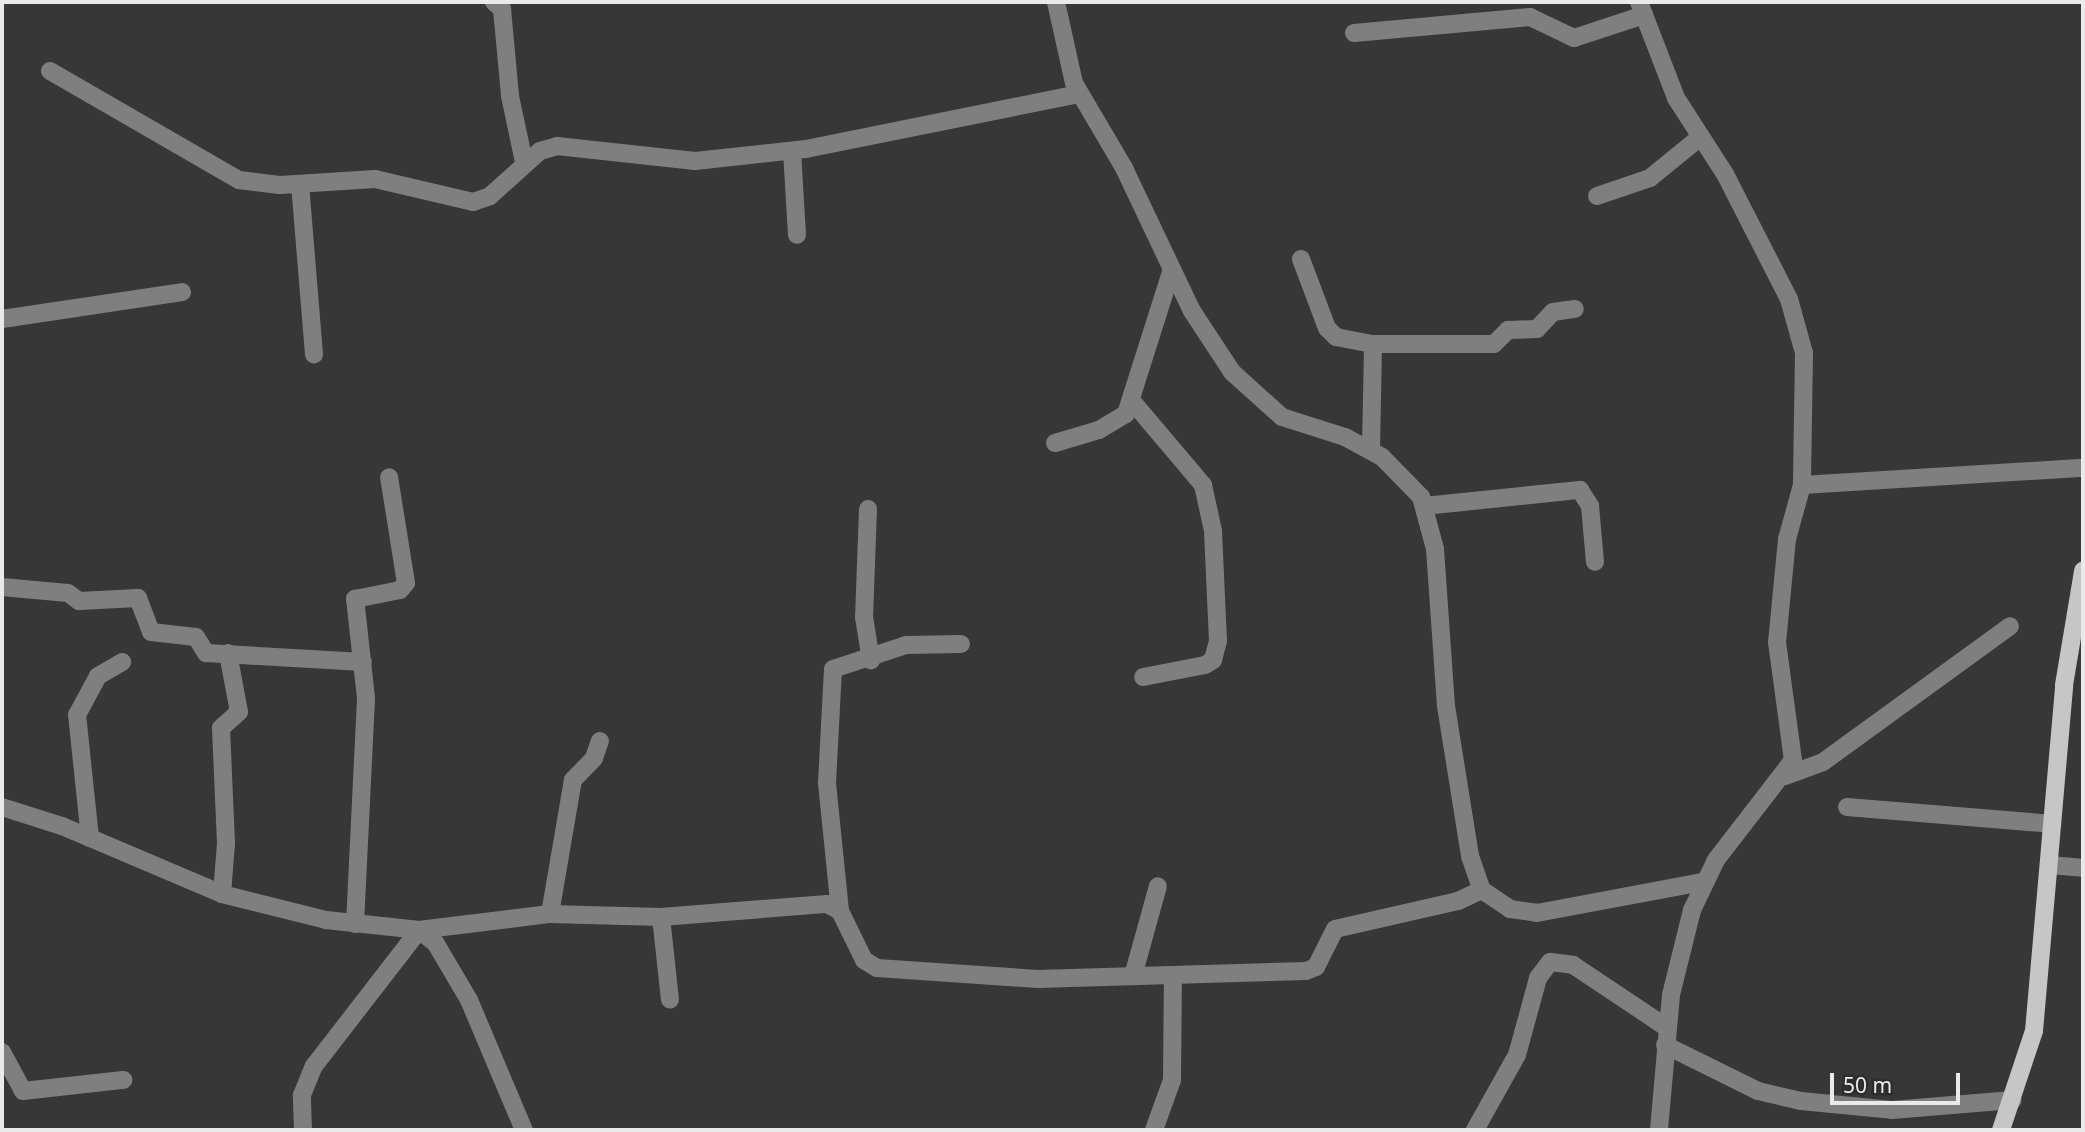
<!DOCTYPE html>
<style>
body{margin:0}
#map{position:relative;width:2085px;height:1132px;overflow:hidden;background:#373835;font-family:"Noto Sans",sans-serif}
div>[style]{position:absolute}
[style*='--x']{left:calc(var(--x)*1px);top:calc(var(--y)*1px);width:calc(var(--w)*1px);rotate:calc(var(--a)*1deg)}
.minor>*{height:18px;margin:-9px;padding:0 9px;transform-origin:9px;border-radius:9px;background:#7f7f7e}
.major>*{height:18px;margin:-9px;padding:0 9px;transform-origin:9px;border-radius:9px;background:#c6c6c4}
span{translate:-50% -50%;white-space:nowrap;text-align:center;line-height:1.15;-webkit-text-stroke:6px #2d2d2b;paint-order:stroke}
.frame{position:absolute;inset:0;border:4px solid #eaeae8;pointer-events:none}
.scale{position:absolute;left:1830px;top:1073px;width:130px;height:32px;box-sizing:border-box;border:4px solid #eaeae8;border-top:0;padding-left:9px;font-size:21px;line-height:24px;white-space:nowrap;color:#eaeae8;-webkit-text-stroke:5px #2d2d2b;paint-order:stroke}
</style>
<div id="map">
<div class="minor">
<i style="--x:494;--y:2;--w:11;--a:41"></i>
<i style="--x:502;--y:9;--w:87;--a:84.7"></i>
<i style="--x:510;--y:96;--w:67;--a:78"></i>
<i style="--x:1056;--y:2;--w:83;--a:77.5"></i>
<i style="--x:1074;--y:83;--w:99;--a:59.5"></i>
<i style="--x:1124;--y:168;--w:158;--a:64.6"></i>
<i style="--x:1192;--y:311;--w:73;--a:56.7"></i>
<i style="--x:1232;--y:372;--w:67;--a:42"></i>
<i style="--x:1282;--y:417;--w:66;--a:17.6"></i>
<i style="--x:1345;--y:437;--w:42;--a:28.4"></i>
<i style="--x:1382;--y:457;--w:56;--a:45.7"></i>
<i style="--x:1421;--y:497;--w:54;--a:74.9"></i>
<i style="--x:1435;--y:549;--w:157;--a:86"></i>
<i style="--x:1446;--y:706;--w:152;--a:80.9"></i>
<i style="--x:1470;--y:856;--w:36;--a:71"></i>
<i style="--x:1482;--y:890;--w:34;--a:34"></i>
<i style="--x:1510;--y:909;--w:27;--a:8"></i>
<i style="--x:1537;--y:913;--w:169;--a:-10.6"></i>
<i style="--x:1639;--y:2;--w:103;--a:68.9"></i>
<i style="--x:1676;--y:98;--w:90;--a:57.2"></i>
<i style="--x:1725;--y:174;--w:140;--a:62.9"></i>
<i style="--x:1789;--y:299;--w:56;--a:74.5"></i>
<i style="--x:1804;--y:353;--w:132;--a:90.9"></i>
<i style="--x:1802;--y:485;--w:56;--a:105.5"></i>
<i style="--x:1787;--y:539;--w:103;--a:95.5"></i>
<i style="--x:1777;--y:642;--w:119;--a:82.3"></i>
<i style="--x:1793;--y:760;--w:126;--a:127.6"></i>
<i style="--x:1716;--y:860;--w:55;--a:115.6"></i>
<i style="--x:1692;--y:910;--w:88;--a:103.9"></i>
<i style="--x:1671;--y:995;--w:136;--a:95.1"></i>
<i style="--x:1354;--y:33;--w:177;--a:-5.2"></i>
<i style="--x:1530;--y:17;--w:49;--a:25.5"></i>
<i style="--x:1574;--y:38;--w:74;--a:-18.2"></i>
<i style="--x:50;--y:71;--w:218;--a:30"></i>
<i style="--x:239;--y:180;--w:41;--a:7"></i>
<i style="--x:280;--y:185;--w:95;--a:-3.6"></i>
<i style="--x:375;--y:179;--w:101;--a:13.2"></i>
<i style="--x:473;--y:202;--w:18;--a:-19"></i>
<i style="--x:490;--y:196;--w:67;--a:-42"></i>
<i style="--x:540;--y:151;--w:18;--a:-16"></i>
<i style="--x:557;--y:146;--w:139;--a:6.2"></i>
<i style="--x:695;--y:161;--w:112;--a:-6.2"></i>
<i style="--x:806;--y:149;--w:279;--a:-11.4"></i>
<i style="--x:792;--y:151;--w:84;--a:86.6"></i>
<i style="--x:300;--y:184;--w:171;--a:85.3"></i>
<i style="--x:1597;--y:196;--w:56;--a:-18.8"></i>
<i style="--x:1650;--y:178;--w:63;--a:-39.2"></i>
<i style="--x:1301;--y:259;--w:74;--a:69.4"></i>
<i style="--x:1327;--y:328;--w:13;--a:45"></i>
<i style="--x:1336;--y:337;--w:38;--a:11"></i>
<i style="--x:2;--y:319;--w:182;--a:-8.5"></i>
<i style="--x:1132;--y:401;--w:110;--a:49.8"></i>
<i style="--x:1203;--y:485;--w:47;--a:77.7"></i>
<i style="--x:1213;--y:531;--w:110;--a:87.4"></i>
<i style="--x:1218;--y:641;--w:20;--a:105"></i>
<i style="--x:1213;--y:660;--w:9;--a:148"></i>
<i style="--x:1205;--y:665;--w:63;--a:169"></i>
<i style="--x:1055;--y:443;--w:46;--a:-16.5"></i>
<i style="--x:1099;--y:430;--w:31;--a:-31"></i>
<i style="--x:1126;--y:414;--w:149;--a:-72.4"></i>
<i style="--x:1371;--y:450;--w:106;--a:-88.9"></i>
<i style="--x:1373;--y:344;--w:121;--a:0"></i>
<i style="--x:1494;--y:344;--w:20;--a:-45"></i>
<i style="--x:1508;--y:330;--w:29;--a:-2"></i>
<i style="--x:1537;--y:329;--w:23;--a:-47"></i>
<i style="--x:1553;--y:312;--w:22;--a:-8"></i>
<i style="--x:1802;--y:485;--w:282;--a:-3.5"></i>
<i style="--x:1424;--y:506;--w:157;--a:-5.9"></i>
<i style="--x:1580;--y:490;--w:19;--a:58"></i>
<i style="--x:1590;--y:506;--w:56;--a:84.9"></i>
<i style="--x:868;--y:509;--w:108;--a:92.1"></i>
<i style="--x:864;--y:617;--w:44;--a:80.8"></i>
<i style="--x:2;--y:587;--w:66;--a:5.2"></i>
<i style="--x:68;--y:593;--w:14;--a:36"></i>
<i style="--x:79;--y:601;--w:59;--a:-2.9"></i>
<i style="--x:138;--y:598;--w:36;--a:69"></i>
<i style="--x:151;--y:632;--w:45;--a:6.3"></i>
<i style="--x:196;--y:637;--w:19;--a:58"></i>
<i style="--x:206;--y:653;--w:157;--a:3.3"></i>
<i style="--x:1785;--y:776;--w:40;--a:-20.2"></i>
<i style="--x:1823;--y:762;--w:231;--a:-36"></i>
<i style="--x:2;--y:807;--w:63;--a:17.6"></i>
<i style="--x:62;--y:826;--w:174;--a:23"></i>
<i style="--x:222;--y:894;--w:107;--a:14"></i>
<i style="--x:326;--y:920;--w:94;--a:6.1"></i>
<i style="--x:419;--y:930;--w:22;--a:39"></i>
<i style="--x:436;--y:944;--w:65;--a:59.5"></i>
<i style="--x:469;--y:1000;--w:141;--a:67.1"></i>
<i style="--x:1847;--y:807;--w:206;--a:4.7"></i>
<i style="--x:90;--y:838;--w:124;--a:-96"></i>
<i style="--x:77;--y:715;--w:44;--a:-61.7"></i>
<i style="--x:98;--y:676;--w:28;--a:-30"></i>
<i style="--x:2050;--y:865;--w:33;--a:5"></i>
<i style="--x:222;--y:894;--w:51;--a:-85.5"></i>
<i style="--x:226;--y:843;--w:115;--a:-92.5"></i>
<i style="--x:221;--y:728;--w:24;--a:-42"></i>
<i style="--x:239;--y:712;--w:60;--a:-100.6"></i>
<i style="--x:840;--y:911;--w:129;--a:-95.8"></i>
<i style="--x:827;--y:783;--w:114;--a:-87"></i>
<i style="--x:833;--y:669;--w:77;--a:-18.2"></i>
<i style="--x:906;--y:645;--w:55;--a:-1"></i>
<i style="--x:550;--y:914;--w:136;--a:-80.3"></i>
<i style="--x:573;--y:780;--w:30;--a:-46"></i>
<i style="--x:594;--y:758;--w:18;--a:-71"></i>
<i style="--x:661;--y:917;--w:83;--a:83.8"></i>
<i style="--x:355;--y:924;--w:226;--a:-87.2"></i>
<i style="--x:366;--y:698;--w:100;--a:-96.3"></i>
<i style="--x:355;--y:599;--w:46;--a:-11.3"></i>
<i style="--x:400;--y:590;--w:9;--a:-49"></i>
<i style="--x:406;--y:583;--w:107;--a:-99.1"></i>
<i style="--x:1133;--y:976;--w:93;--a:-74.5"></i>
<i style="--x:1665;--y:1045;--w:104;--a:26.3"></i>
<i style="--x:1758;--y:1091;--w:44;--a:13.1"></i>
<i style="--x:1801;--y:1101;--w:91;--a:5.6"></i>
<i style="--x:1892;--y:1110;--w:121;--a:-4.7"></i>
<i style="--x:2;--y:1052;--w:44;--a:61.7"></i>
<i style="--x:23;--y:1091;--w:101;--a:-6.3"></i>
<i style="--x:303;--y:1130;--w:35;--a:-92"></i>
<i style="--x:302;--y:1095;--w:31;--a:-68"></i>
<i style="--x:314;--y:1066;--w:172;--a:-52.3"></i>
<i style="--x:419;--y:930;--w:132;--a:-7"></i>
<i style="--x:550;--y:914;--w:111;--a:1.5"></i>
<i style="--x:661;--y:917;--w:167;--a:-4.5"></i>
<i style="--x:827;--y:904;--w:15;--a:28"></i>
<i style="--x:840;--y:911;--w:55;--a:63.9"></i>
<i style="--x:864;--y:960;--w:15;--a:32"></i>
<i style="--x:877;--y:968;--w:161;--a:3.9"></i>
<i style="--x:1038;--y:979;--w:268;--a:-1.7"></i>
<i style="--x:1306;--y:971;--w:11;--a:-22"></i>
<i style="--x:1316;--y:967;--w:42;--a:-63.4"></i>
<i style="--x:1335;--y:929;--w:126;--a:-12.8"></i>
<i style="--x:1458;--y:901;--w:26;--a:-25"></i>
<i style="--x:1154;--y:1130;--w:53;--a:-70.2"></i>
<i style="--x:1172;--y:1080;--w:105;--a:-89.5"></i>
<i style="--x:1475;--y:1130;--w:86;--a:-60.8"></i>
<i style="--x:1517;--y:1055;--w:80;--a:-74.7"></i>
<i style="--x:1538;--y:978;--w:20;--a:-53"></i>
<i style="--x:1550;--y:962;--w:23;--a:7"></i>
<i style="--x:1573;--y:965;--w:112;--a:33.7"></i>
</div>
<div class="major">
<i style="--x:2001;--y:1130;--w:104;--a:-71.6"></i>
<i style="--x:2034;--y:1031;--w:347;--a:-85"></i>
<i style="--x:2064;--y:685;--w:116;--a:-80.5"></i>
</div>
<div class="frame"></div>
<div class="scale">50 m</div>
</div>
